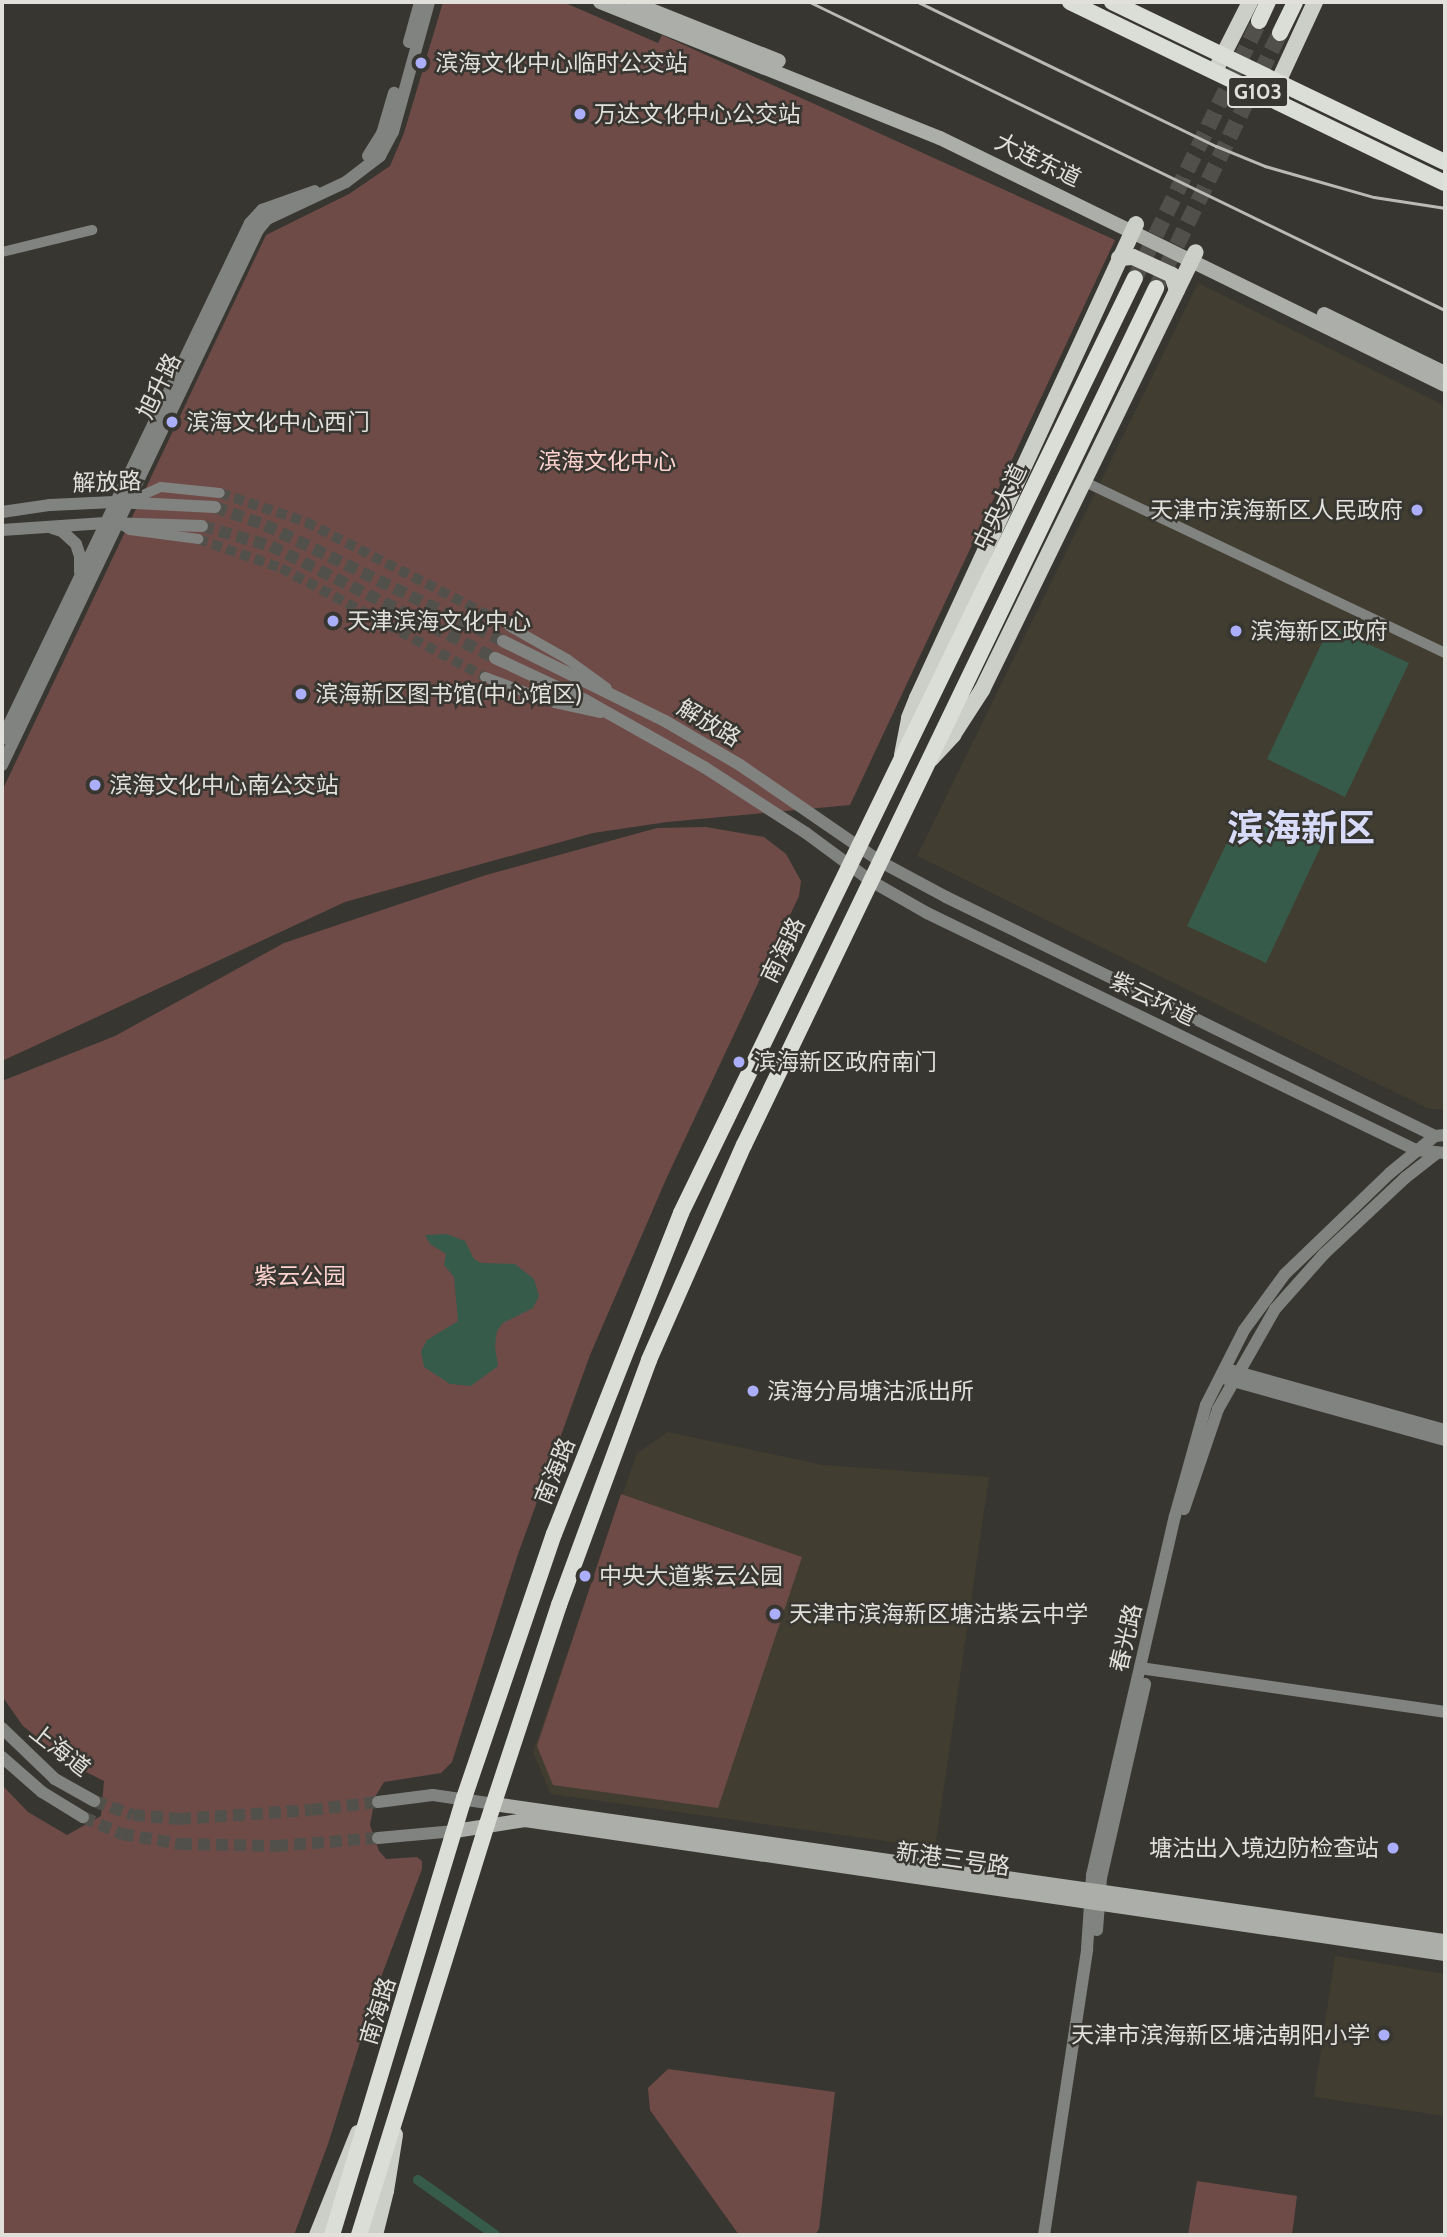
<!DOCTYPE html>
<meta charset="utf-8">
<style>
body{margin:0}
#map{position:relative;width:1447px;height:2237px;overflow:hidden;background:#383630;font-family:Cabin,"Noto Sans SC",sans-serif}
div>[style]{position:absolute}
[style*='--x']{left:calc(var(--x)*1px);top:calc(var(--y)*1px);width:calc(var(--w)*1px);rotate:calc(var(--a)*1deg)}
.built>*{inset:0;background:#413d30}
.green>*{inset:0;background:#6f4b48}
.water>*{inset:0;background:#375b4a}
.canal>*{height:10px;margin:-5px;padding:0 5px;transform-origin:5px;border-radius:5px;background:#375b4a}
.minor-tunnel>*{height:10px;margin-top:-5px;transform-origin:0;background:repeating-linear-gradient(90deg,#51504a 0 10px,transparent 0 15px)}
.tertiary-tunnel>*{height:12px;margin-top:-6px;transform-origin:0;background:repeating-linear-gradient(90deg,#51504a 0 12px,transparent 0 18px)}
.trunk-tunnel>*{height:16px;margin-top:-8px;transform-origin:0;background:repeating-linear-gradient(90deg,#51504a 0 16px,transparent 0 24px)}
.minor>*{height:10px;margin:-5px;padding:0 5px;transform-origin:5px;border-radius:5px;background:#818380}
.tertiary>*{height:12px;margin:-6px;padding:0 6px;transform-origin:6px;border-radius:6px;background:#818380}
.secondary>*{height:14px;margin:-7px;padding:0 7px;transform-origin:7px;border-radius:7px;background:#abaea9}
.primary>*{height:16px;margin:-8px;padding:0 8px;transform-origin:8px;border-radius:8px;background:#cccfc8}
.trunk>*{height:16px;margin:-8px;padding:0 8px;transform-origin:8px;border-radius:8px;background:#daded6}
.rail>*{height:2.5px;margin:-1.25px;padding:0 1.25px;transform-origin:1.25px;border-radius:1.25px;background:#bbb9b4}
.dots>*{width:19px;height:19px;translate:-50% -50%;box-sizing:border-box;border:4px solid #383630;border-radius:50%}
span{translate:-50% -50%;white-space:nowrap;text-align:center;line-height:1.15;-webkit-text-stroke:5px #383630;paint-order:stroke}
.shield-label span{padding:2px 5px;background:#383630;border:2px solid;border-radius:5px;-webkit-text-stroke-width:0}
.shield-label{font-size:21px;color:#e1e0db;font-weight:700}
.poi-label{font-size:23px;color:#e1e0db}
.left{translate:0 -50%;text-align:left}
.right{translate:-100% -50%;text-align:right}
.street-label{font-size:23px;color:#e1e0db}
.park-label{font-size:23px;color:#fed3cf}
.town-label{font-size:37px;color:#d8dbf8;font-weight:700}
.frame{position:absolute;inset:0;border:4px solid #e1e0db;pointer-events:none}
</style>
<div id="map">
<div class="built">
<i style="clip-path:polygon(1198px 283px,1445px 406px,1445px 1109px,1429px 1109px,917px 856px)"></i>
<i style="clip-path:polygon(668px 1432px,823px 1465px,989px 1477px,935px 1848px,551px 1794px,533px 1752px,637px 1453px)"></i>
<i style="clip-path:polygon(1335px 1956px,1445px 1974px,1445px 2116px,1314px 2097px)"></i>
</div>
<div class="green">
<i style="clip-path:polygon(443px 2px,563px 2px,658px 43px,662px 35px,1115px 240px,850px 805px,667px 822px,593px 833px,345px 902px,2px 1061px,2px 791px,266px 235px,349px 194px,390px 166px,404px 133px)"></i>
<i style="clip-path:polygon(706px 827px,764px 837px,786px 854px,801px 881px,799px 896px,667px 1177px,590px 1355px,517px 1557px,452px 1762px,441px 1773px,384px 1782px,375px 1797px,370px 1825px,379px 1851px,386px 1859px,417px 1857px,422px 1861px,422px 1869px,378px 1985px,328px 2144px,294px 2235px,2px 2235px,2px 1785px,28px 1812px,67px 1835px,101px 1816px,104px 1781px,72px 1765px,23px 1726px,2px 1696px,2px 1081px,115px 1036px,284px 943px,486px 875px,657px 828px)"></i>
<i style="clip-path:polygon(621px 1494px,802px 1557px,718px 1808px,553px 1785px,537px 1746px)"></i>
<i style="clip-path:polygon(668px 2069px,835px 2092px,819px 2229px,815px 2235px,739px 2235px,650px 2110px,648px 2088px)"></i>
<i style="clip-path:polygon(1197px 2181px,1297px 2196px,1292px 2235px,1188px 2235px)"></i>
</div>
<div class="water">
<i style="clip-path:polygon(1330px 626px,1409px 663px,1345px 797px,1267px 759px)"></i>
<i style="clip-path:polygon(1243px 809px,1321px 846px,1266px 963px,1187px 926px)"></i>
<i style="clip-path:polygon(447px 1234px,465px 1241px,474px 1259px,481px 1263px,515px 1264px,534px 1279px,539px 1296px,533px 1308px,503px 1323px,497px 1331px,495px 1346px,498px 1366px,471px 1386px,450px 1384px,424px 1367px,421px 1351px,427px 1340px,458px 1321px,454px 1277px,444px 1265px,446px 1254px,430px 1244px,425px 1235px)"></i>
</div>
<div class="canal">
<i style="--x:418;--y:2180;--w:95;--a:35.5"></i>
</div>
<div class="minor-tunnel">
<i style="--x:220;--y:493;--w:91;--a:18.6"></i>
<i style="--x:306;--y:522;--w:228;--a:27.1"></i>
<i style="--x:198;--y:539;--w:88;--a:19.3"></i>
<i style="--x:281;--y:568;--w:231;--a:28.1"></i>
</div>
<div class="tertiary-tunnel">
<i style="--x:215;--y:507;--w:53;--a:19.8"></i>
<i style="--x:265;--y:525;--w:265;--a:26"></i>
<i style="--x:202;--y:526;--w:72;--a:16.2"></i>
<i style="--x:271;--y:546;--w:250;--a:26.6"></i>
<i style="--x:94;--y:1801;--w:41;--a:19.7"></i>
<i style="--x:133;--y:1815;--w:46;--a:5"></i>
<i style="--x:179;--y:1819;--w:132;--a:-3.9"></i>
<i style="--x:311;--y:1810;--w:67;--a:-6.8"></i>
<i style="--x:83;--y:1817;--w:43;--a:23.6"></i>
<i style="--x:122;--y:1834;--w:59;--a:9.8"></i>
<i style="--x:180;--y:1844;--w:96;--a:1.2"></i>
<i style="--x:276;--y:1846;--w:102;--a:-4.5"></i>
</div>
<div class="trunk-tunnel">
<i style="--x:1135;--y:278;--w:285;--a:-64.2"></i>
<i style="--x:1156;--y:288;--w:284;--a:-64.1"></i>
</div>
<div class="minor">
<i style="--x:2;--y:252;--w:93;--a:-13.7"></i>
<i style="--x:1085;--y:482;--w:399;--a:25.4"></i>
<i style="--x:127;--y:502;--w:37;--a:-24"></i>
<i style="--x:161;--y:487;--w:59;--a:5.8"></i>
<i style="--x:119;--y:523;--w:13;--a:32"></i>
<i style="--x:130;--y:530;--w:69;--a:7.5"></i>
<i style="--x:509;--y:626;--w:67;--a:29.6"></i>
<i style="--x:567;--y:659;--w:49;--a:35.9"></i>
<i style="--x:485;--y:677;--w:75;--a:20.4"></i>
<i style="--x:555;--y:703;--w:47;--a:12.3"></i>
</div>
<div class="tertiary">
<i style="--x:409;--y:42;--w:41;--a:-74.6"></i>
<i style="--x:368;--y:156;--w:26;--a:-58"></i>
<i style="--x:382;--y:134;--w:43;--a:-73.7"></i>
<i style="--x:2;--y:512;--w:49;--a:-8.3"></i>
<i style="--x:50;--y:505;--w:64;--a:-2.7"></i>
<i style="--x:114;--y:502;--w:101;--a:2.8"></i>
<i style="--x:52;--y:528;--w:10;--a:17"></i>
<i style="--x:62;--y:531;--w:19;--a:43"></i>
<i style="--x:76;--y:544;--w:13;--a:72"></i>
<i style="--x:80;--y:556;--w:16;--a:90"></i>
<i style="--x:2;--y:530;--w:103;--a:-3.9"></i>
<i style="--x:105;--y:523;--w:97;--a:1.8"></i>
<i style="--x:503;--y:641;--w:181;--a:26.3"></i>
<i style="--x:665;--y:721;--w:87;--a:30.4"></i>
<i style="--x:740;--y:765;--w:171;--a:34.5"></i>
<i style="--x:881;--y:862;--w:74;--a:28.3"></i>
<i style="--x:946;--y:897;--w:544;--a:26.05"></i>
<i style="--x:1435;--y:1136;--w:10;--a:-6"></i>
<i style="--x:495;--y:658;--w:99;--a:25"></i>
<i style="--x:585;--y:700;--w:137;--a:29.4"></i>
<i style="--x:704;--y:767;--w:121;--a:32.9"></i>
<i style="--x:806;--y:833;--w:81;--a:36.4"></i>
<i style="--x:871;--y:881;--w:64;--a:29.7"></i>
<i style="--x:927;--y:913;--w:543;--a:25.86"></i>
<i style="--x:1416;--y:1150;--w:29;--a:6"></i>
<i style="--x:2;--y:739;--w:573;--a:-64.33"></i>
<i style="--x:250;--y:223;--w:18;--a:-47"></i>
<i style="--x:262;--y:210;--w:56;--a:-19.7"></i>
<i style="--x:2;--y:765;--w:593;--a:-64.43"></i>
<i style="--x:258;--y:230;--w:14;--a:-51"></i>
<i style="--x:267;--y:219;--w:87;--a:-25.1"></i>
<i style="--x:346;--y:182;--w:43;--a:-37.4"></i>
<i style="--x:380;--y:156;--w:27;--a:-62"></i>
<i style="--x:393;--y:132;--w:135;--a:-74.5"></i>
<i style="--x:1230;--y:1370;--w:223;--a:15.6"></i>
<i style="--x:1226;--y:1379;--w:227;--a:15.6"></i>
<i style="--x:1184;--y:1509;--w:106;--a:-71.2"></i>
<i style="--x:1218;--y:1409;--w:115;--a:-60.3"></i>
<i style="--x:1275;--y:1309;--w:74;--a:-48.3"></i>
<i style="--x:1324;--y:1254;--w:111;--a:-43.2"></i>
<i style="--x:1405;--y:1178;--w:39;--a:-38"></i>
<i style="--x:1140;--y:1668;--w:308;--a:8.2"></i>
<i style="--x:2;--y:1728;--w:74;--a:43.9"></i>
<i style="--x:55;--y:1779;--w:45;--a:29.4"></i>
<i style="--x:2;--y:1757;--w:53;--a:41.2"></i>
<i style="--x:42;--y:1792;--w:48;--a:31.4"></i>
<i style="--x:378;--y:1802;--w:55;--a:-7.3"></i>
<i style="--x:433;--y:1795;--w:62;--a:8.4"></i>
<i style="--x:378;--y:1838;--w:77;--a:-5.2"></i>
<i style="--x:1097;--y:1930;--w:52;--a:-85.6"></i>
<i style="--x:1101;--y:1878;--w:199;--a:-77.2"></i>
<i style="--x:1044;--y:2235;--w:289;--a:-81.4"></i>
<i style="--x:1087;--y:1949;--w:74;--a:-86.1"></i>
<i style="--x:1092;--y:1875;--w:368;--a:-77"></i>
<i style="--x:1175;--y:1516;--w:115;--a:-74.4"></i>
<i style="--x:1206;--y:1405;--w:84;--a:-63.1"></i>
<i style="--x:1244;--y:1330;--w:69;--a:-53.8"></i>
<i style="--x:1285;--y:1274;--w:146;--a:-43.9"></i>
<i style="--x:1390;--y:1173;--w:58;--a:-39.4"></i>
</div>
<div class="secondary">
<i style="--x:600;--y:2;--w:366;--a:21.8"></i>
<i style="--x:940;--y:138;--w:562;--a:26.06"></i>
<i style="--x:631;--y:2;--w:159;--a:21.7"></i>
<i style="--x:1324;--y:314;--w:135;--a:26"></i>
<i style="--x:494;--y:1804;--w:961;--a:8.2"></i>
<i style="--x:455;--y:1831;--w:71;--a:-8.9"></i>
<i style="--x:525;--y:1820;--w:930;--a:8.29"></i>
</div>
<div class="primary">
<i style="--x:1215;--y:71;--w:77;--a:-63.1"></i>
<i style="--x:1273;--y:93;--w:100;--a:-65.2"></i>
<i style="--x:1119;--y:258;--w:14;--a:-4"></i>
<i style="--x:1133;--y:257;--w:43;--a:24.8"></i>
<i style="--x:1172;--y:275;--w:16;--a:72"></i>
<i style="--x:902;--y:755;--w:38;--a:-79"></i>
<i style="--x:909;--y:718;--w:22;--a:-68"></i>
<i style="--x:917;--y:698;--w:522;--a:-65.2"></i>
<i style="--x:931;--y:759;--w:33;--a:-47"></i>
<i style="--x:953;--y:735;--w:54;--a:-57.2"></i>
<i style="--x:982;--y:690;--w:487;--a:-64"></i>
<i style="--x:317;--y:2235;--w:110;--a:-68.1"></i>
<i style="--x:375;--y:2235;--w:45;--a:-76"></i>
<i style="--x:386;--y:2191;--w:57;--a:-80.9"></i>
</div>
<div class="trunk">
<i style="--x:1070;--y:2;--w:416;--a:25.8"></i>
<i style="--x:1112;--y:2;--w:369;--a:25.7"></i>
<i style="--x:1259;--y:21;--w:21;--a:-65"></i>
<i style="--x:1280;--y:33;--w:34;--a:-64"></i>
<i style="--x:332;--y:2235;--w:457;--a:-73.2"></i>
<i style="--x:464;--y:1798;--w:279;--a:-71.2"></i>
<i style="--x:554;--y:1534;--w:345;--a:-68.4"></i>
<i style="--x:681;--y:1213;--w:1039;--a:-64.1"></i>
<i style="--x:359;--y:2235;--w:430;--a:-72.7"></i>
<i style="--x:487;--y:1824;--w:231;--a:-71.8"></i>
<i style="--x:559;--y:1605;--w:261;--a:-69.8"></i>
<i style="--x:649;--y:1360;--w:235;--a:-66.2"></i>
<i style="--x:744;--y:1145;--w:951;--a:-64.32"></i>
</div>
<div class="rail">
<i style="--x:810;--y:2;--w:706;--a:25.88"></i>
<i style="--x:918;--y:2;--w:331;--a:25.8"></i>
<i style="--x:1216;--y:146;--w:53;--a:22.2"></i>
<i style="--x:1265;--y:166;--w:113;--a:15.9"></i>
<i style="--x:1374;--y:197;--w:72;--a:8.8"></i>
</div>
<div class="dots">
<i style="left:421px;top:63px;background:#abaffb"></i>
<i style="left:580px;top:114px;background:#abaffb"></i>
<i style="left:172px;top:422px;background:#abaffb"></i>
<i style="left:1417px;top:510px;background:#abaffb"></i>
<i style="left:333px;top:621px;background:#abaffb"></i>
<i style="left:1236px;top:631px;background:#abaffb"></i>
<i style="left:301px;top:694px;background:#abaffb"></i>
<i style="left:95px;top:785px;background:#abaffb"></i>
<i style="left:739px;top:1062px;background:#abaffb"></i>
<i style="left:753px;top:1391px;background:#abaffb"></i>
<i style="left:585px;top:1576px;background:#abaffb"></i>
<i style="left:775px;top:1614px;background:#abaffb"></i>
<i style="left:1393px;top:1848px;background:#abaffb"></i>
<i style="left:1384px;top:2035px;background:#abaffb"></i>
</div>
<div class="shield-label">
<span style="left:1258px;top:92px">G103</span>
</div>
<div class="poi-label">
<span class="left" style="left:435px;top:63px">滨海文化中心临时公交站</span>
<span class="left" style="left:594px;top:114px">万达文化中心公交站</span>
<span class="left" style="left:186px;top:422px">滨海文化中心西门</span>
<span class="right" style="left:1403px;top:510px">天津市滨海新区人民政府</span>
<span class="left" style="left:347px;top:621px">天津滨海文化中心</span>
<span class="left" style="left:1250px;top:631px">滨海新区政府</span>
<span class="left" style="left:315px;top:694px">滨海新区图书馆(中心馆区)</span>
<span class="left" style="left:109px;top:785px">滨海文化中心南公交站</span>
<span class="left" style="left:753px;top:1062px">滨海新区政府南门</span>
<span class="left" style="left:767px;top:1391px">滨海分局塘沽派出所</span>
<span class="left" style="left:599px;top:1576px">中央大道紫云公园</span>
<span class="left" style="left:789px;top:1614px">天津市滨海新区塘沽紫云中学</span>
<span class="right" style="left:1379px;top:1848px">塘沽出入境边防检查站</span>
<span class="right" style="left:1370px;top:2035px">天津市滨海新区塘沽朝阳小学</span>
</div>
<div class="street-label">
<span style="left:1038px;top:160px;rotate:26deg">大连东道</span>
<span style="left:159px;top:386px;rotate:-64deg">旭升路</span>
<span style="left:107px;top:482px;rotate:-2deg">解放路</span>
<span style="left:1000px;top:507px;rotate:-64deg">中央大道</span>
<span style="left:709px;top:723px;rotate:31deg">解放路</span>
<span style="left:783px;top:950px;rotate:-64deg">南海路</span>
<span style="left:1153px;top:999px;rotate:26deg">紫云环道</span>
<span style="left:555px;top:1471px;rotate:-68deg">南海路</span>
<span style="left:1126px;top:1638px;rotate:-77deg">春光路</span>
<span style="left:60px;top:1750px;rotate:38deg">上海道</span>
<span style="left:953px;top:1859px;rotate:8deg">新港三号路</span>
<span style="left:378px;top:2011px;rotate:-73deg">南海路</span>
</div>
<div class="park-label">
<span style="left:607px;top:461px">滨海文化中心</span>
<span style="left:300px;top:1276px">紫云公园</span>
</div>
<div class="town-label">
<span style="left:1301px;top:828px">滨海新区</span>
</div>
<div class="frame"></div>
</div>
